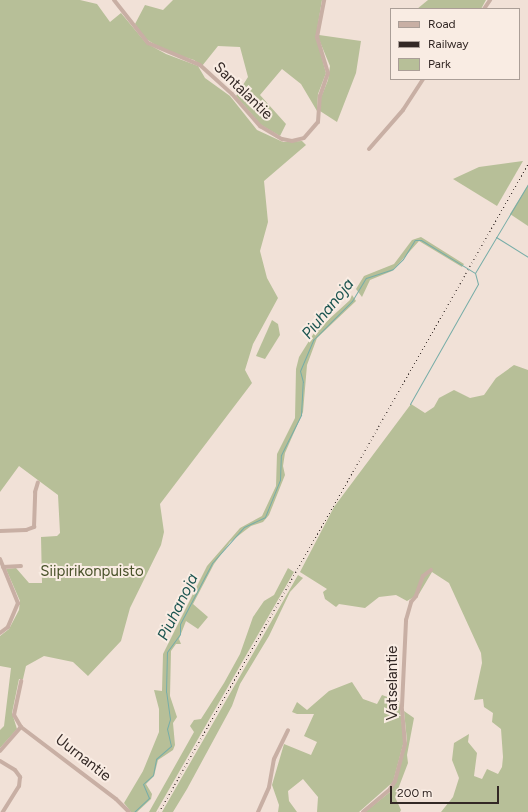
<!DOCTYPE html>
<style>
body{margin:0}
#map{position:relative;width:528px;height:812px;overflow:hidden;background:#f1e1d7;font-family:Figtree,sans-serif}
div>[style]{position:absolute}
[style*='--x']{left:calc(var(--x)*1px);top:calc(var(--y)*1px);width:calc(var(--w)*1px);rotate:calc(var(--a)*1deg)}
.green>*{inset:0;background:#b7bf98}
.stream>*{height:1px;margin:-0.5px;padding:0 0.5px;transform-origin:0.5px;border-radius:0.5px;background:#77ada8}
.street>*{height:4px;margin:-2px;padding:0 2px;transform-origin:2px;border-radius:2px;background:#c8afa4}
.rail>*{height:1px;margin-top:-0.5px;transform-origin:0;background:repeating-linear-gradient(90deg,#332825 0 1px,transparent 0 4px)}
span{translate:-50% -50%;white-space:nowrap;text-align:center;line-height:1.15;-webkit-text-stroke:4px #f9ece3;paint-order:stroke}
.street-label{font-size:15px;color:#332825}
.park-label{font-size:15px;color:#485129}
.water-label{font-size:16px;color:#1b5450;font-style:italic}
.legend{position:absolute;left:390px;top:8px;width:130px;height:72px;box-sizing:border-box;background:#f9ece3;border:1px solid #aa9e97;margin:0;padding:5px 7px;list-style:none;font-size:12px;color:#332825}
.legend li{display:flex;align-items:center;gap:8px;height:20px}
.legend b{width:20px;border:1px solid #aa9e97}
.scale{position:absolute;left:390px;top:786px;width:109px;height:18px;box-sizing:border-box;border:2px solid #332825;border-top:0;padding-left:5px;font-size:12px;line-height:14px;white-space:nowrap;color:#332825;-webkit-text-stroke:3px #f9ece3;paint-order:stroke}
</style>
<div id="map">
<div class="green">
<i style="clip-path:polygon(0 0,80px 0,97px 4px,110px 22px,121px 13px,146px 43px,166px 54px,198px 66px,205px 78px,230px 96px,257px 130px,283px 142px,302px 141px,306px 145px,264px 181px,268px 222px,260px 251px,267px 278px,278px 298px,253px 344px,245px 370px,252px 383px,160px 504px,164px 532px,161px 545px,130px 608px,121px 641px,88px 676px,73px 662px,44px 656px,26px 666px,23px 679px,19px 679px,12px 713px,17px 729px,0 748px,0 730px,4px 726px,11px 668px,0 666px,0 636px,9px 629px,19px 610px,20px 601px,6px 569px,16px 568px,29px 583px,42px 583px,41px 537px,57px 536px,60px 533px,58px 495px,19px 466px,0 492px,0 510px)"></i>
<i style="clip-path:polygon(173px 0,322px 0,316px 36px,326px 73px,318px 94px,317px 111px,301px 84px,282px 69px,260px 95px,286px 124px,280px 136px,261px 125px,236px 96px,248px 77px,240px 47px,218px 46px,202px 66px,194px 60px,165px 51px,146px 39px,135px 24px,145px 5px,163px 10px)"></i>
<i style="clip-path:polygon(428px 0,486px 0,481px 9px,417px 9px)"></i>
<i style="clip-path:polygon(319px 35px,361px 41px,356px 73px,337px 122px,320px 111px,320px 100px,328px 80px,330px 66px,318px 37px)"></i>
<i style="clip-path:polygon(523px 161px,497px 206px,453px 179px,479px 167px)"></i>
<i style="clip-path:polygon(528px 185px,528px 226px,510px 214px)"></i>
<i style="clip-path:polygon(421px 237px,464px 264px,462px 267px,419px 241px,392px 271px,370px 280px,362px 297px,356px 289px,364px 276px,394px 264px,412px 240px)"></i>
<i style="clip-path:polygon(352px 295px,356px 301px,317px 338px,307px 365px,303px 412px,285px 453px,283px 466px,285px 475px,269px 515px,263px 522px,251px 526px,230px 542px,214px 564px,193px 604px,208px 617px,198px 629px,186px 621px,179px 639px,181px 644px,176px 644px,171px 651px,170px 696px,177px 717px,173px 723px,175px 745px,173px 750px,158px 760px,154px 776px,146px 784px,152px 794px,151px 799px,137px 812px,131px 812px,124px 803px,143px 771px,159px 732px,159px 709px,154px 690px,162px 691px,163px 654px,207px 566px,240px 528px,262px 516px,276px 486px,277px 454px,295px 418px,296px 369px,299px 357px,314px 333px,350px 300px)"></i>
<i style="clip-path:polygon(272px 320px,278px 324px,280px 335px,265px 359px,256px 356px)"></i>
<i style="clip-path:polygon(514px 365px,528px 370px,528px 812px,441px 812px,453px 797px,459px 778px,452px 760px,454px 743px,469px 734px,468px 742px,477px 753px,474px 776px,482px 779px,487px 769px,498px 774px,502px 767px,503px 757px,501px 729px,492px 722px,493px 713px,484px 707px,483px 699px,474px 700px,482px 663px,481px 653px,449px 583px,432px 572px,419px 594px,407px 601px,396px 595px,379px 597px,365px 608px,339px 604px,336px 607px,325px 599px,323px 592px,327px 589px,300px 572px,334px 507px,411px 404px,425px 413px,434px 407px,439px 398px,454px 390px,470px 398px,484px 395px,496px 378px)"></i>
<i style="clip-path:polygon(288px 568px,294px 572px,156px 812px,149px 812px,194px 732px,190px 726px,194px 720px,201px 719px,224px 683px,240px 654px,253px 617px,264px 601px,274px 595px)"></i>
<i style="clip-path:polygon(298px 575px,303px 578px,290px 592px,269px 636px,240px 684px,232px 706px,187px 789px,173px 812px,162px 812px)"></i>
<i style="clip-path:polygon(352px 682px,363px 699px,377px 704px,382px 695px,399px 701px,404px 741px,393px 782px,359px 812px,317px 812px,318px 797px,303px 779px,288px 791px,289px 801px,297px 812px,278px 812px,279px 805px,272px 785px,284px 744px,311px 755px,317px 742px,304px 736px,314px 714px,297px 714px,292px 712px,297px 702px,307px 710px,329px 691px)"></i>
<i style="clip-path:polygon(404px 711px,414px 718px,407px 755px,408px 763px,395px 797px,401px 810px,400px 812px,365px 812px,390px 792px,407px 741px)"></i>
</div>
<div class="stream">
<i style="--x:496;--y:237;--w:38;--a:32"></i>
<i style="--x:410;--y:404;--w:138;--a:-60.5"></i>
<i style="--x:478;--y:284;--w:11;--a:-105"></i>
<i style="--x:134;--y:812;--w:21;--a:-43"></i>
<i style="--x:149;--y:798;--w:15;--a:-113"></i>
<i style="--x:143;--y:784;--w:13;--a:-42"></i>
<i style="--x:153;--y:775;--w:16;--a:-79"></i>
<i style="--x:156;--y:759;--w:20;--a:-41"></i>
<i style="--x:171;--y:746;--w:17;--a:-103"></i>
<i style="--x:167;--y:729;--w:10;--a:-73"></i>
<i style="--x:170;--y:719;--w:27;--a:-98"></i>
<i style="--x:166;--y:692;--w:40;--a:-88.6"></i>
<i style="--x:167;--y:652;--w:22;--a:-54"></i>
<i style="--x:180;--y:634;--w:10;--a:-90"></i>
<i style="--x:180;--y:624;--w:69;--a:-62.3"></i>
<i style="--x:212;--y:563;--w:48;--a:-48.4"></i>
<i style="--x:244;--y:527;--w:23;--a:-25"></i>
<i style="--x:265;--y:517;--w:40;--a:-68"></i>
<i style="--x:280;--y:480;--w:25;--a:-88"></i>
<i style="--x:281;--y:455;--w:45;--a:-63.4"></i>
<i style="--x:301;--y:415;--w:33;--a:-87"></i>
<i style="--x:303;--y:382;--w:11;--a:-105"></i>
<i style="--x:300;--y:371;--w:34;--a:-67"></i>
<i style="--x:313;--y:340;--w:55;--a:-45"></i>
<i style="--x:352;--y:301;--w:27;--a:-59"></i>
<i style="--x:366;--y:278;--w:28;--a:-18"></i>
<i style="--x:393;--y:269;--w:14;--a:-45"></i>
<i style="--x:403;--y:259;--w:22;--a:-58"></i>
<i style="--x:415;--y:240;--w:6;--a:0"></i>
<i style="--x:421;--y:240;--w:63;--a:31.4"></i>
<i style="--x:475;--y:273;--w:104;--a:-59.2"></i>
</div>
<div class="street">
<i style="--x:114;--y:0;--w:55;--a:51.7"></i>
<i style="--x:148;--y:43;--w:56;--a:22.9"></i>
<i style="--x:200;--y:65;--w:43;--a:42.2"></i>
<i style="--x:232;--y:94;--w:43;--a:48.8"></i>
<i style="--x:260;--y:126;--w:26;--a:31"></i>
<i style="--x:282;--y:139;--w:10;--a:11"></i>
<i style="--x:292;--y:141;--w:12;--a:-14"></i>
<i style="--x:304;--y:138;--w:21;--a:-49"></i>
<i style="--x:318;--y:122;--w:26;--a:-86"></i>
<i style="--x:320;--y:96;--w:24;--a:-71"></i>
<i style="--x:328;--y:73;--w:38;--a:-107"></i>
<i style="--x:317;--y:37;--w:38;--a:-79"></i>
<i style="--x:484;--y:9;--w:11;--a:-56"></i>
<i style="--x:369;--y:149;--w:52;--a:-48.9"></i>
<i style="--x:403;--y:110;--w:37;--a:-57"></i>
<i style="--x:0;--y:531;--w:26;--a:-2"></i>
<i style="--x:26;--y:530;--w:9;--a:-21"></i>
<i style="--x:34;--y:527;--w:35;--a:-88"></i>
<i style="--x:35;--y:492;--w:10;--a:-73"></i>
<i style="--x:0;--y:559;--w:48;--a:67.8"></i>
<i style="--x:18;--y:603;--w:26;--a:113"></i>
<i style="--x:8;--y:627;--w:10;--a:143"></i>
<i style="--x:3;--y:567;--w:18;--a:-3"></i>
<i style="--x:21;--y:727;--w:119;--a:37.2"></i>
<i style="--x:116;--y:799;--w:18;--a:45"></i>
<i style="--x:0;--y:751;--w:32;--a:-49"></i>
<i style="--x:21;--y:727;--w:14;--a:-120"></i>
<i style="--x:14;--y:715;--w:35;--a:-78"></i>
<i style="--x:0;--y:761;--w:17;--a:31"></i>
<i style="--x:15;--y:770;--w:9;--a:54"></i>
<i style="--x:20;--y:777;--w:9;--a:96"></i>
<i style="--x:19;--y:786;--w:31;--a:122"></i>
<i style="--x:258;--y:812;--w:27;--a:-66"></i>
<i style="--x:269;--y:787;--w:28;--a:-80"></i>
<i style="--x:274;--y:759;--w:32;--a:-64"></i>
<i style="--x:363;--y:812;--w:35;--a:-40"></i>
<i style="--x:390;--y:789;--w:9;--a:-58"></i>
<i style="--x:395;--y:781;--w:38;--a:-75"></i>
<i style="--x:405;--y:744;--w:38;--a:-95"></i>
<i style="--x:402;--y:706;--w:86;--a:-87.3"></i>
<i style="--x:406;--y:620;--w:19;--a:-74"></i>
<i style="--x:411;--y:602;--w:8;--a:-50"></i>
<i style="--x:416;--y:596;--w:21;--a:-71"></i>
<i style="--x:423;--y:576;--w:10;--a:-37"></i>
</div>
<div class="rail">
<i style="--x:159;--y:812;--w:746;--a:-60.34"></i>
</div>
<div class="street-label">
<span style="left:243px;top:91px;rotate:44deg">Santalantie</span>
<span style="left:393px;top:683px;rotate:-90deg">Vatselantie</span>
<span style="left:83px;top:758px;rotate:38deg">Uurnantie</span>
</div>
<div class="park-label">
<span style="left:92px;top:572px">Siipirikonpuisto</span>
</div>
<div class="water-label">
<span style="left:328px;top:309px;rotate:-51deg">Piuhanoja</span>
<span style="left:178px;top:607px;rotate:-64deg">Piuhanoja</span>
</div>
<ul class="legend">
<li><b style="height:5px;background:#c8afa4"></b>Road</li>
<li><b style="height:5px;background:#332825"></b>Railway</li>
<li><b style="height:11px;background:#b7bf98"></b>Park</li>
</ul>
<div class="scale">200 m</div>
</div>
